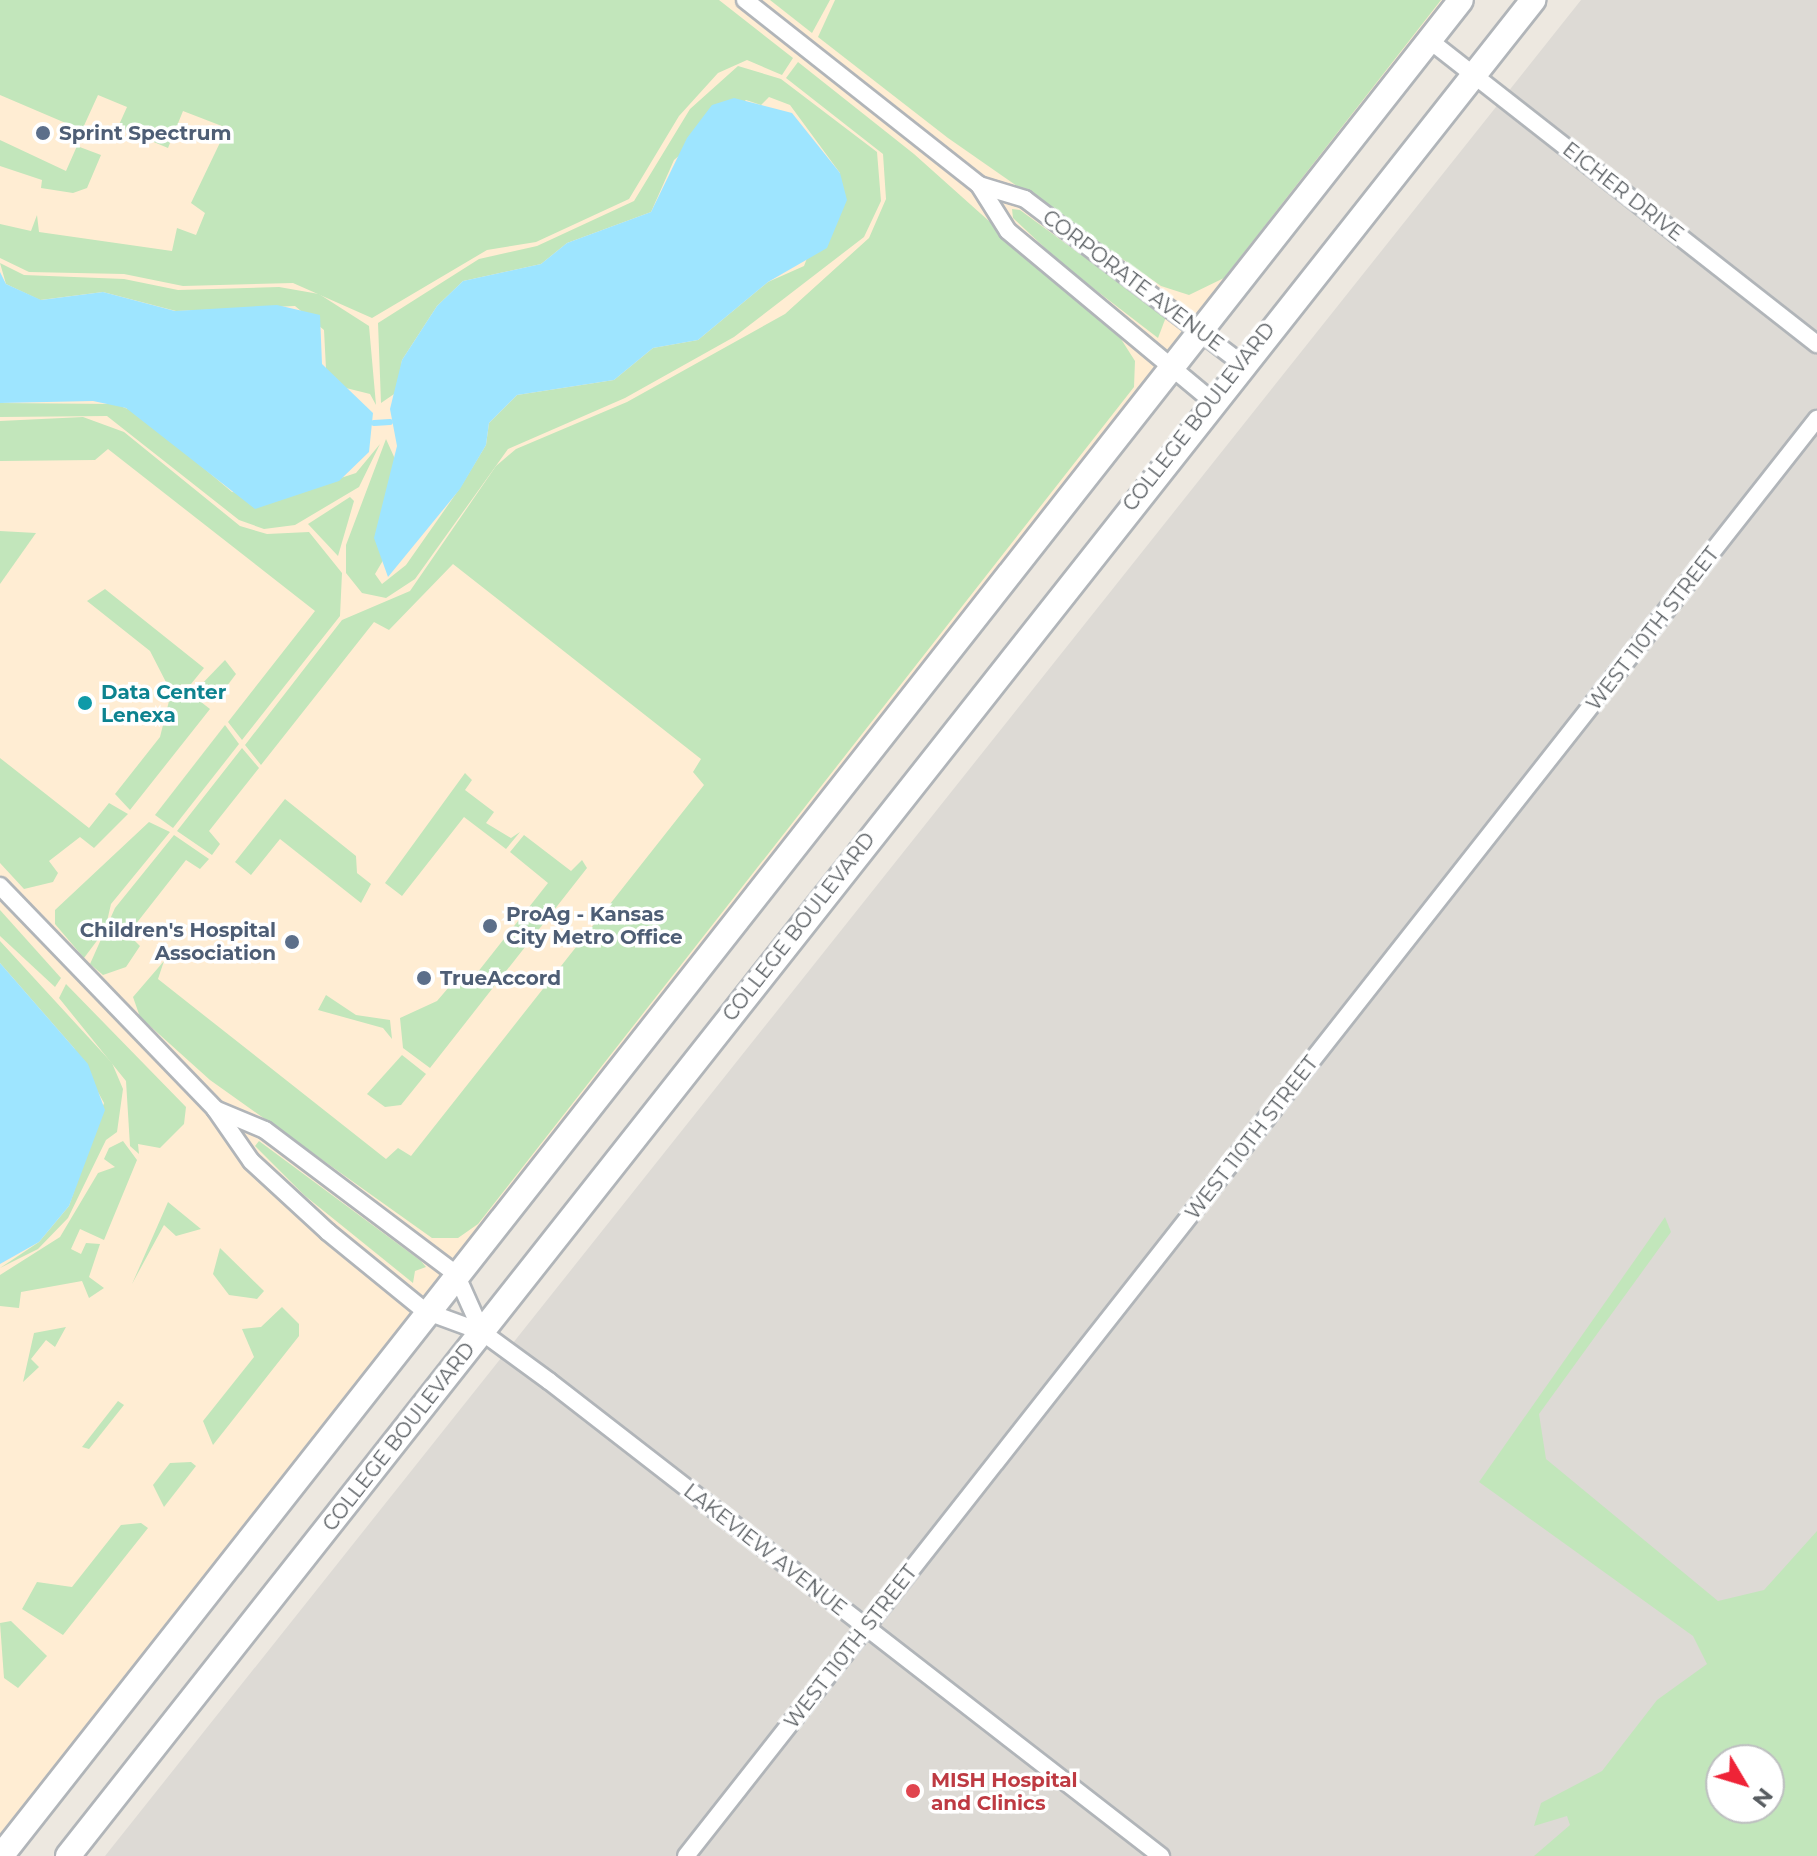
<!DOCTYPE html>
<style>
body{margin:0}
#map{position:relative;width:1817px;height:1856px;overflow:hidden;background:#ede8e0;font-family:Montserrat,sans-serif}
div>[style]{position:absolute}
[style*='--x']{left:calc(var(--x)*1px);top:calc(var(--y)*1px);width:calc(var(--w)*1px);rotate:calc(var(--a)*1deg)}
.commercial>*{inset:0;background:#ffedd3}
.industrial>*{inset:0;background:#dddad5}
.green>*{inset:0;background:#c2e6bb}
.water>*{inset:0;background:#9ee5ff}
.stream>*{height:6px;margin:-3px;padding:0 3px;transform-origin:3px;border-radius:3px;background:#9ee5ff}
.roads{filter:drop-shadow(2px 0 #b1b5b9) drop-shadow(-2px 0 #b1b5b9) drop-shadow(0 2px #b1b5b9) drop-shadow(0 -2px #b1b5b9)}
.street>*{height:16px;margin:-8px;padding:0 8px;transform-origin:8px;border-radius:8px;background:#fff}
.secondary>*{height:24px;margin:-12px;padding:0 12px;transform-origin:12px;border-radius:12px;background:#fff}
.dots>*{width:22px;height:22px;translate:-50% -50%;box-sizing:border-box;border:4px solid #fff;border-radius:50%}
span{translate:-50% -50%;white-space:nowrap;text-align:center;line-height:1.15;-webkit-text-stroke:7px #fff;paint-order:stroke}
.service-label{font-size:20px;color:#4e5e75;font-weight:700}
.left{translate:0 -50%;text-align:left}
.right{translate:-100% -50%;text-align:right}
.street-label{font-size:20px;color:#595e62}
.culture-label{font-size:20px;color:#0d838f;font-weight:700}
.health-label{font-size:20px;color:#be3a42;font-weight:700}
.north{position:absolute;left:1705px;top:1744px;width:80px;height:80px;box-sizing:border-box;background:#fff;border:2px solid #bdbfc0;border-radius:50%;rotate:128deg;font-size:22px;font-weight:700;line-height:32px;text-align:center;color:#595e62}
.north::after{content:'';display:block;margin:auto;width:28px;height:36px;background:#ef2337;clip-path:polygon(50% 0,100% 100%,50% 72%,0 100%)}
</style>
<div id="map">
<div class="commercial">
<i style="clip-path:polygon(0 0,1461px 0,0 1856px)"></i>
</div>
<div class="industrial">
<i style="clip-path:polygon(evenodd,1581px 0,1817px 0,1817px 1856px,105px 1856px,1581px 0,1721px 1760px,1769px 1760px,1769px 1808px,1721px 1808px,1721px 1760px)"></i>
</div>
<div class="green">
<i style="clip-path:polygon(0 0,719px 0,793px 58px,782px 75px,747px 60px,718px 73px,679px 116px,629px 199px,536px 242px,487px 250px,372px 318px,293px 283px,183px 286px,124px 274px,29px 272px,0 258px,0 224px,31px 231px,37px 215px,39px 232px,172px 251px,177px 228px,196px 235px,205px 213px,191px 203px,227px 128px,183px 111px,168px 148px,118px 127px,127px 107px,98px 95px,82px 130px,0 95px)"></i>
<i style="clip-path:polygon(770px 0,830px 0,812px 33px)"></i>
<i style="clip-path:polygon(835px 0,1441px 0,1224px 278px,1189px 295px,1161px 286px,948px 138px,818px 37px)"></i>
<i style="clip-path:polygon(798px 62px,914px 154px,1121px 339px,1135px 361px,1134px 387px,478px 1224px,458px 1238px,432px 1238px,210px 1080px,140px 1017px,133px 997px,164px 961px,158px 979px,386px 1159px,398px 1148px,411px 1156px,704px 785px,693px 772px,701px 759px,453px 564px,389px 630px,374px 622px,261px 765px,245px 745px,342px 620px,410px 591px,496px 466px,516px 449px,627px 402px,785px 314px,869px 238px,886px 199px,883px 154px,786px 78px)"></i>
<i style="clip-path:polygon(738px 66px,781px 79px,877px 152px,881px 201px,864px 237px,734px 337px,625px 398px,508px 449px,415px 579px,386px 598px,362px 593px,346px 573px,346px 545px,386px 439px,395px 459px,385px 557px,375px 574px,382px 584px,406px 565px,460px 488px,486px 445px,489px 423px,517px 395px,614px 380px,653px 348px,698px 340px,768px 282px,804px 266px,840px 173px,790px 105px,769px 97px,761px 105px,746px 100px,674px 160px,651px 212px,567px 243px,541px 264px,463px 281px,437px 306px,402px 360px,397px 392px,381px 403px,378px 323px,479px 259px,537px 246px,634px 201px,690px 109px)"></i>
<i style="clip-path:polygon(0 140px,66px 171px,77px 146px,101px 155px,87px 188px,73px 193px,41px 188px,42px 180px,0 166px)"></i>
<i style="clip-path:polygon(1020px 210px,1166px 317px,1158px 338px,1063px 265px,1013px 218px,1012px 209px)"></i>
<i style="clip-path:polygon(0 263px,24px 275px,124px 279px,178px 290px,279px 287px,319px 294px,369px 326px,376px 405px,370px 394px,346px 388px,326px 369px,324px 330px,295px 306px,176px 311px,103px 292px,40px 300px,6px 284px)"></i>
<i style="clip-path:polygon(0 403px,115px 404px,138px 413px,232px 492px,280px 498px,356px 473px,380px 444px,359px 487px,295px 525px,264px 529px,239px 520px,107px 416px,0 417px)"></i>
<i style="clip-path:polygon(83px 417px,124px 432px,240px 526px,267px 534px,309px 532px,342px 573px,340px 616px,242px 740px,228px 722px,315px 611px,108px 449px,95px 460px,0 461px,0 421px)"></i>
<i style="clip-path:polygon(350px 497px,354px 501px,338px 556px,308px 524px)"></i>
<i style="clip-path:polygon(0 531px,36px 533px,0 584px)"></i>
<i style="clip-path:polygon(105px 589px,204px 668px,191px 684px,168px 686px,150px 651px,87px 601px)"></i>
<i style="clip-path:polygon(225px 660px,236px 674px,215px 702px,197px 689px)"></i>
<i style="clip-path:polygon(192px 695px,210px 709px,130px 810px,115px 794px,160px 737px,170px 697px)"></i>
<i style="clip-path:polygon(225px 725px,239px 744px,173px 828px,155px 815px)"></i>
<i style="clip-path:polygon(242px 748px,259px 768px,209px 831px,220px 844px,212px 855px,177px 831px)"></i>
<i style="clip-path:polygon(0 758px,89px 828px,109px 803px,128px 814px,94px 848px,80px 837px,49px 861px,58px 873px,53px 882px,24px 889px,0 863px)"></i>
<i style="clip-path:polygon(465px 773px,472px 780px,465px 790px,494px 812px,486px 823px,511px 838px,520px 832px,506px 849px,464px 817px,402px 896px,385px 883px)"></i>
<i style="clip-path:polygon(285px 799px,356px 856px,357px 873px,371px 884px,361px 903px,280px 839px,251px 875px,235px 862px)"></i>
<i style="clip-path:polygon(149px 822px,170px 832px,111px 904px,105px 930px,84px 958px,55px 924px,55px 910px)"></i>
<i style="clip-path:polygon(174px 835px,209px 859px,200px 869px,186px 860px,128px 934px,140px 946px,126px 967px,103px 975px,90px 964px,115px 908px)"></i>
<i style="clip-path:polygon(524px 835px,571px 871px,582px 860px,587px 868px,430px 1068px,403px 1048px,400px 1018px,437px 1001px,455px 980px,466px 987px,548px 883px,510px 852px)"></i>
<i style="clip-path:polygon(0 910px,61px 978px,55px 987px,0 936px)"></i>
<i style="clip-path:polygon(0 941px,112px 1063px,123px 1089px,117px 1132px,106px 1140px,68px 1218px,38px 1249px,0 1268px,39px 1242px,69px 1206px,104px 1103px,74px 1048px,0 963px)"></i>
<i style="clip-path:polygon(66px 984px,186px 1107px,184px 1124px,160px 1148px,138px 1144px,139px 1154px,130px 1146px,126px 1081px,59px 998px)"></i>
<i style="clip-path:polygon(326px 995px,356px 1015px,390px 1020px,392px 1039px,383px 1028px,318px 1010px)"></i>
<i style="clip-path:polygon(402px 1055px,426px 1074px,401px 1105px,385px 1107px,367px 1094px)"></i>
<i style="clip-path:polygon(123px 1141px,137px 1160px,104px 1240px,80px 1229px,71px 1249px,81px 1254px,86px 1243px,100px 1244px,89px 1277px,104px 1288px,89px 1298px,82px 1281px,21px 1292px,19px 1308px,0 1306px,0 1275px,60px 1237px,98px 1173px,115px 1167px,104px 1159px,109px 1148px)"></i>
<i style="clip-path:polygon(259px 1141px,421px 1261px,426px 1267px,415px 1271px,413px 1283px,304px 1195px,255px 1146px)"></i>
<i style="clip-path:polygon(168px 1202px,201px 1229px,176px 1236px,164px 1225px,132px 1284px)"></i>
<i style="clip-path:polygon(evenodd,1665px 1217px,1671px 1232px,1539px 1414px,1546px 1459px,1718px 1601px,1764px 1590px,1817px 1531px,1817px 1856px,1534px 1856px,1570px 1825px,1567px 1816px,1534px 1826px,1541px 1803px,1602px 1771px,1657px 1700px,1707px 1664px,1693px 1636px,1479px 1482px,1665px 1217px,1721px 1760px,1769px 1760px,1769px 1808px,1721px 1808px,1721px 1760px)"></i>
<i style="clip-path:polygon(220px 1248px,264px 1291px,257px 1299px,229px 1295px,213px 1274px)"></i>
<i style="clip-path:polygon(282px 1307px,299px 1324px,299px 1336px,213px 1445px,203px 1421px,254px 1357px,242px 1329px,261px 1327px)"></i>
<i style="clip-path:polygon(66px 1327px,55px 1347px,46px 1340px,31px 1359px,39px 1367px,23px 1382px,34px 1333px)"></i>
<i style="clip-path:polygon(118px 1401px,124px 1405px,89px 1449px,82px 1447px)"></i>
<i style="clip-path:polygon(191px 1462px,196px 1466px,164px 1507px,153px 1485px,170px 1463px)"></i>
<i style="clip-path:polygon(141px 1523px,148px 1528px,63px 1635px,22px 1609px,37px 1582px,72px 1587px,121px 1525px)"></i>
<i style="clip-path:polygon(11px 1621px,47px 1656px,18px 1688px,4px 1678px,0 1623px)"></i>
</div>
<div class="water">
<i style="clip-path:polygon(734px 98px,792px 113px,840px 173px,847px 200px,827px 248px,768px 282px,698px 340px,653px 348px,614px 380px,517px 395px,489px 423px,486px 445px,460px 489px,388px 577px,374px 538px,397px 446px,390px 409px,402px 360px,437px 306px,463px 281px,541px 264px,567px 243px,651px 212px,687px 138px,712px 105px)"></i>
<i style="clip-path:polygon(0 272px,6px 284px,41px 300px,103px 292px,175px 311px,277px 305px,320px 315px,322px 364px,373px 413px,369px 452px,339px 481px,255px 509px,126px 408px,93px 401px,0 403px)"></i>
<i style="clip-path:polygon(0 963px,88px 1064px,105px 1110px,69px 1206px,39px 1242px,0 1264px)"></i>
</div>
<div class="stream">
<i style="--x:374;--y:423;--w:16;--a:-4"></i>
</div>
<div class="roads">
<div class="street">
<i style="--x:745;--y:0;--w:298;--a:38.3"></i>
<i style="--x:979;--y:185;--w:54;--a:57.8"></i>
<i style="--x:1008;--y:231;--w:264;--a:39.8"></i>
<i style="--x:1429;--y:40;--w:493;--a:38.1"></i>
<i style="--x:979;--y:185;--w:48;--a:16.9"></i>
<i style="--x:1025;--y:199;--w:271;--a:37.2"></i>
<i style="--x:0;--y:886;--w:310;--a:46"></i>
<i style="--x:215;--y:1109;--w:63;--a:55.3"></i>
<i style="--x:251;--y:1161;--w:105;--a:42.7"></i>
<i style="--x:328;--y:1232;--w:125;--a:39.2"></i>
<i style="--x:425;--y:1311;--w:61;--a:20.2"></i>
<i style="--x:482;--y:1332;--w:83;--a:36.2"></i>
<i style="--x:549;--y:1381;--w:775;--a:37.82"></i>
<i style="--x:215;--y:1109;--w:54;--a:22.8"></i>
<i style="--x:265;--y:1130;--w:239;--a:37"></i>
<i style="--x:456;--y:1274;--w:64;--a:65.9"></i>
<i style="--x:686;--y:1856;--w:1829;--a:-51.8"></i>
</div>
<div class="secondary">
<i style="--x:1;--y:1856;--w:2361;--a:-51.81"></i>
<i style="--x:68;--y:1856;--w:2365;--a:-51.71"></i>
</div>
</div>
<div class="dots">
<i style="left:43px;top:133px;background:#5c6f8a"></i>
<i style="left:85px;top:703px;background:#0f9aa8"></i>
<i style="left:490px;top:926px;background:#5c6f8a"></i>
<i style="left:292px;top:942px;background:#5c6f8a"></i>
<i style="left:424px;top:978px;background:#5c6f8a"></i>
<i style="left:913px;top:1791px;background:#e0444e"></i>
</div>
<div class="service-label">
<span class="left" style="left:59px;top:133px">Sprint Spectrum</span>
<span class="left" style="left:506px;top:926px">ProAg - Kansas<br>City Metro Office</span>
<span class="right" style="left:276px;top:942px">Children's Hospital<br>Association</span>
<span class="left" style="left:440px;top:978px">TrueAccord</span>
</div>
<div class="street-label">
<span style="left:1623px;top:192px;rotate:38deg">EICHER DRIVE</span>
<span style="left:1133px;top:281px;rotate:37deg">CORPORATE AVENUE</span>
<span style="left:1199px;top:417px;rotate:-52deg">COLLEGE BOULEVARD</span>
<span style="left:1653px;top:629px;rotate:-52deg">WEST 110TH STREET</span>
<span style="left:799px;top:927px;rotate:-52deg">COLLEGE BOULEVARD</span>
<span style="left:1252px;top:1138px;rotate:-52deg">WEST 110TH STREET</span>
<span style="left:399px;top:1437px;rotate:-52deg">COLLEGE BOULEVARD</span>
<span style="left:765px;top:1550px;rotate:38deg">LAKEVIEW AVENUE</span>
<span style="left:851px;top:1647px;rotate:-52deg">WEST 110TH STREET</span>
</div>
<div class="culture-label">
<span class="left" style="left:101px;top:704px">Data Center<br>Lenexa</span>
</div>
<div class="health-label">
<span class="left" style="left:931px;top:1792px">MISH Hospital<br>and Clinics</span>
</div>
<div class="north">N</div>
</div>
